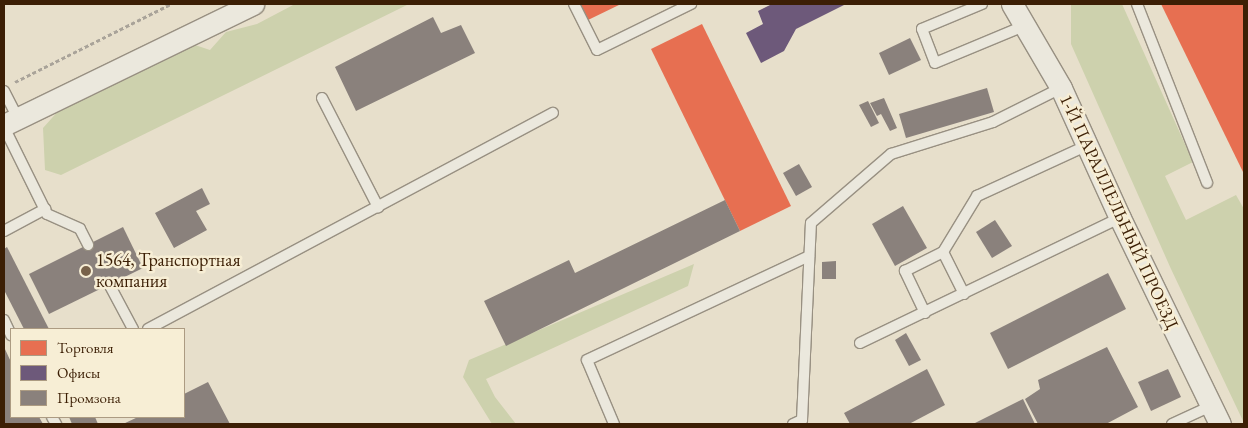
<!DOCTYPE html>
<meta charset="utf-8">
<style>
body{margin:0}
#map{position:relative;width:1248px;height:428px;overflow:hidden;background:#e7dfcb;font-family:"EB Garamond",serif}
div>[style]{position:absolute}
[style*='--x']{left:calc(var(--x)*1px);top:calc(var(--y)*1px);width:calc(var(--w)*1px);rotate:calc(var(--a)*1deg)}
.green>*{inset:0;background:#cdd1ad}
.shops>*{inset:0;background:#e76f51}
.offices>*{inset:0;background:#6d597a}
.industry>*{inset:0;background:#8a817c}
.path>*{height:3px;margin-top:-1.5px;transform-origin:0;background:repeating-linear-gradient(90deg,#a9a399 0 4px,transparent 0 6.5px)}
.roads{filter:drop-shadow(1px 0 #989082) drop-shadow(-1px 0 #989082) drop-shadow(0 1px #989082) drop-shadow(0 -1px #989082)}
.service>*{height:10px;margin:-5px;padding:0 5px;transform-origin:5px;border-radius:5px;background:#ebe8dd}
.minor>*{height:21px;margin:-10.5px;padding:0 10.5px;transform-origin:10.5px;border-radius:10.5px;background:#ebe8dd}
.dots>*{width:14px;height:14px;translate:-50% -50%;box-sizing:border-box;border:2px solid #f7eed5;border-radius:50%}
span{translate:-50% -50%;white-space:nowrap;text-align:center;line-height:1.15;-webkit-text-stroke:5px #f7eed5;paint-order:stroke}
.street-label{font-size:18px;color:#3c1f05}
.poi-label{font-size:18px;color:#3c1f05}
.left{translate:0 -50%;text-align:left}
.frame{position:absolute;inset:0;border:5px solid #3c1f05;pointer-events:none}
.legend{position:absolute;left:10px;top:328px;width:175px;height:90px;box-sizing:border-box;background:#f7eed5;border:1px solid #ac9b82;margin:0;padding:6px 9px;list-style:none;font-size:15px;color:#3c1f05}
.legend li{display:flex;align-items:center;gap:10px;height:25px}
.legend b{width:25px;border:1px solid #ac9b82}
</style>
<div id="map">
<div class="green">
<i style="clip-path:polygon(295px 4px,409px 4px,61px 175px,45px 170px,43px 128px,60px 109px,192px 44px,210px 50px,226px 32px,257px 24px)"></i>
<i style="clip-path:polygon(1071px 4px,1122px 4px,1193px 162px,1165px 176px,1186px 220px,1236px 195px,1244px 209px,1244px 423px,1171px 269px,1071px 44px)"></i>
<i style="clip-path:polygon(694px 264px,688px 286px,486px 379px,495px 397px,516px 424px,492px 424px,463px 377px,469px 360px)"></i>
</div>
<div class="shops">
<i style="clip-path:polygon(580px 4px,621px 4px,588px 20px)"></i>
<i style="clip-path:polygon(1161px 4px,1244px 4px,1244px 174px)"></i>
<i style="clip-path:polygon(702px 24px,791px 206px,740px 231px,651px 49px)"></i>
</div>
<div class="offices">
<i style="clip-path:polygon(772px 4px,846px 4px,796px 29px,784px 51px,761px 63px,746px 33px,763px 24px,758px 11px)"></i>
</div>
<div class="industry">
<i style="clip-path:polygon(433px 17px,441px 33px,461px 25px,475px 53px,356px 111px,335px 67px)"></i>
<i style="clip-path:polygon(910px 38px,921px 60px,889px 75px,879px 53px)"></i>
<i style="clip-path:polygon(987px 88px,994px 112px,906px 138px,899px 114px)"></i>
<i style="clip-path:polygon(884px 98px,897px 128px,890px 131px,881px 114px,877px 116px,870px 103px)"></i>
<i style="clip-path:polygon(868px 101px,879px 123px,871px 127px,859px 105px)"></i>
<i style="clip-path:polygon(799px 164px,812px 187px,796px 196px,783px 173px)"></i>
<i style="clip-path:polygon(202px 188px,210px 204px,196px 211px,207px 230px,174px 248px,155px 213px)"></i>
<i style="clip-path:polygon(725px 200px,740px 231px,506px 346px,484px 301px,569px 260px,575px 273px)"></i>
<i style="clip-path:polygon(903px 206px,927px 248px,895px 266px,872px 224px)"></i>
<i style="clip-path:polygon(995px 220px,1012px 246px,992px 258px,976px 232px)"></i>
<i style="clip-path:polygon(123px 227px,143px 268px,49px 314px,29px 274px)"></i>
<i style="clip-path:polygon(7px 247px,49px 329px,24px 329px,4px 290px,4px 249px)"></i>
<i style="clip-path:polygon(836px 261px,836px 279px,822px 279px,822px 262px)"></i>
<i style="clip-path:polygon(1108px 273px,1126px 309px,1008px 369px,990px 333px)"></i>
<i style="clip-path:polygon(906px 333px,921px 360px,909px 366px,895px 340px)"></i>
<i style="clip-path:polygon(4px 347px,11px 362px,11px 417px,39px 417px,43px 424px,4px 424px)"></i>
<i style="clip-path:polygon(1107px 347px,1138px 407px,1106px 424px,1038px 424px,1025px 399px,1040px 389px,1038px 380px)"></i>
<i style="clip-path:polygon(927px 369px,945px 405px,909px 424px,850px 424px,844px 413px)"></i>
<i style="clip-path:polygon(1168px 369px,1181px 397px,1151px 411px,1138px 382px)"></i>
<i style="clip-path:polygon(208px 382px,230px 424px,123px 424px,138px 417px,184px 417px,184px 394px)"></i>
<i style="clip-path:polygon(1023px 399px,1035px 424px,973px 424px)"></i>
<i style="clip-path:polygon(69px 417px,95px 417px,98px 424px,72px 424px)"></i>
</div>
<div class="path">
<i style="--x:15;--y:82;--w:174;--a:-26.6"></i>
</div>
<div class="roads">
<div class="service">
<i style="--x:574;--y:4;--w:51;--a:63.4"></i>
<i style="--x:597;--y:50;--w:105;--a:-26.1"></i>
<i style="--x:982;--y:4;--w:65;--a:157.4"></i>
<i style="--x:922;--y:29;--w:36;--a:69"></i>
<i style="--x:935;--y:63;--w:96;--a:-22.6"></i>
<i style="--x:1137;--y:4;--w:192;--a:68.6"></i>
<i style="--x:4;--y:91;--w:31;--a:63"></i>
<i style="--x:322;--y:98;--w:123;--a:62.8"></i>
<i style="--x:4;--y:127;--w:97;--a:63.7"></i>
<i style="--x:47;--y:214;--w:36;--a:24"></i>
<i style="--x:80;--y:229;--w:18;--a:63"></i>
<i style="--x:4;--y:231;--w:47;--a:-28.2"></i>
<i style="--x:943;--y:252;--w:47;--a:63.4"></i>
<i style="--x:109;--y:284;--w:51;--a:61.9"></i>
<i style="--x:925;--y:313;--w:47;--a:-115.5"></i>
<i style="--x:905;--y:271;--w:42;--a:-26.6"></i>
<i style="--x:943;--y:252;--w:66;--a:-58.7"></i>
<i style="--x:977;--y:196;--w:122;--a:-24.7"></i>
<i style="--x:4;--y:320;--w:17;--a:65"></i>
<i style="--x:148;--y:329;--w:459;--a:-28.1"></i>
<i style="--x:860;--y:343;--w:288;--a:-25.7"></i>
<i style="--x:52;--y:417;--w:8;--a:60"></i>
<i style="--x:614;--y:424;--w:69;--a:-112.9"></i>
<i style="--x:587;--y:360;--w:245;--a:-25.1"></i>
<i style="--x:793;--y:424;--w:10;--a:-24"></i>
<i style="--x:802;--y:420;--w:197;--a:-87.4"></i>
<i style="--x:811;--y:223;--w:106;--a:-40.8"></i>
<i style="--x:891;--y:154;--w:107;--a:-17.4"></i>
<i style="--x:993;--y:122;--w:76;--a:-26.6"></i>
<i style="--x:1172;--y:424;--w:43;--a:-24.8"></i>
</div>
<div class="minor">
<i style="--x:1012;--y:4;--w:97;--a:59.7"></i>
<i style="--x:1061;--y:88;--w:143;--a:65.6"></i>
<i style="--x:1120;--y:218;--w:229;--a:64.1"></i>
<i style="--x:4;--y:125;--w:277;--a:-25.9"></i>
</div>
</div>
<div class="dots">
<i style="left:86px;top:271px;background:#78624a"></i>
</div>
<div class="street-label">
<span style="left:1119px;top:212px;rotate:65deg">1-Й ПАРАЛЛЕЛЬНЫЙ ПРОЕЗД</span>
</div>
<div class="poi-label">
<span class="left" style="left:96px;top:271px">1564, Транспортная<br>компания</span>
</div>
<div class="frame"></div>
<ul class="legend">
<li><b style="height:14px;background:#e76f51"></b>Торговля</li>
<li><b style="height:14px;background:#6d597a"></b>Офисы</li>
<li><b style="height:14px;background:#8a817c"></b>Промзона</li>
</ul>
</div>
